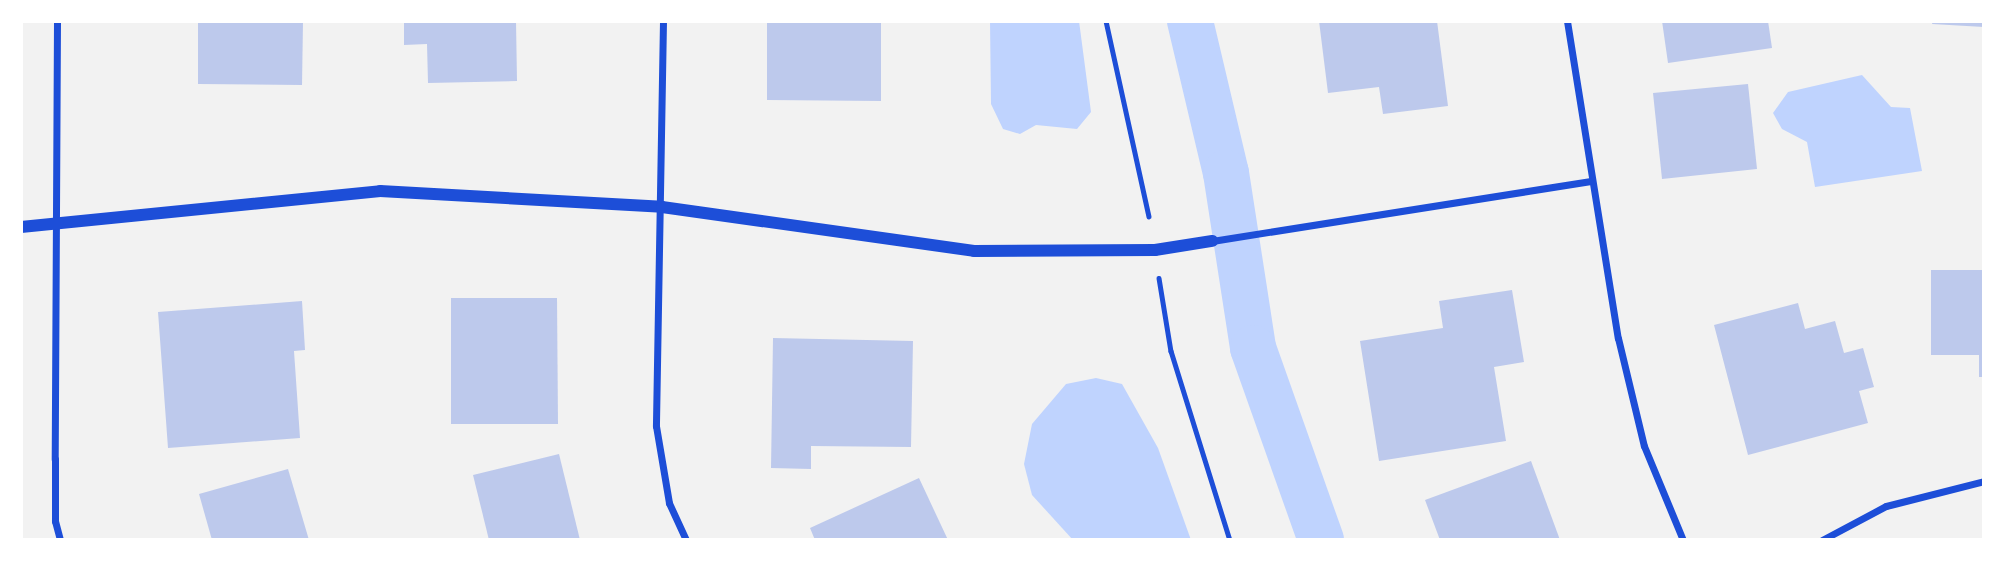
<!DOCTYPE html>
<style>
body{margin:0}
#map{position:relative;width:2005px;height:561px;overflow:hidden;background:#f2f2f2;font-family:"Sofia Sans Condensed",sans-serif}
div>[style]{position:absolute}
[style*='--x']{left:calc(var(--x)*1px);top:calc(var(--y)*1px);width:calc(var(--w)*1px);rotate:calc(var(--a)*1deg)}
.water>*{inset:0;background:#bfd3fe}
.canal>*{height:46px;margin:-23px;padding:0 23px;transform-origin:23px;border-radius:23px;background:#bfd3fe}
.building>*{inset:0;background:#bdc9ec}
.path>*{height:4.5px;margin:-2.25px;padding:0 2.25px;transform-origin:2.25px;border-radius:2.25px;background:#1d4ed8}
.minor>*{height:7px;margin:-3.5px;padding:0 3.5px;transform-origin:3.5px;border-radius:3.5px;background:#1d4ed8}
.tertiary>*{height:12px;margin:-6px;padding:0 6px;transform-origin:6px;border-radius:6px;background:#1d4ed8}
span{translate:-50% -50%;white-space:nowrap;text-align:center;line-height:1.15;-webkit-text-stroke:7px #fff;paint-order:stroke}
.frame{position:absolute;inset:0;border:23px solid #fff;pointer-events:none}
</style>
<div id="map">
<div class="water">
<i style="clip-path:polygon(990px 21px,1079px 21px,1091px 112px,1077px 129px,1036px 125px,1020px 134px,1003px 129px,991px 104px)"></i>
<i style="clip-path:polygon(1862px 75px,1891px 107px,1910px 108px,1922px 171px,1815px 187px,1807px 142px,1782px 129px,1773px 113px,1788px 92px)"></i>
<i style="clip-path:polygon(1096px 378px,1122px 384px,1158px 448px,1191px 540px,1073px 540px,1032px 495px,1024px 464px,1032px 424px,1066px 384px)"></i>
</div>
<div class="canal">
<i style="--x:1190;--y:21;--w:156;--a:76.7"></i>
<i style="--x:1226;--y:173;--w:177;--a:81.2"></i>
<i style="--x:1253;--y:348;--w:204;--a:70.5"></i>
</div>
<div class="building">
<i style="clip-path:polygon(198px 21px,303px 21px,302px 85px,198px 84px)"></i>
<i style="clip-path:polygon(404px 21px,516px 21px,517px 81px,428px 83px,427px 44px,404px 45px)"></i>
<i style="clip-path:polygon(767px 21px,881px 21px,881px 101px,767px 100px)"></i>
<i style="clip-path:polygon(1319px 21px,1437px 21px,1448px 106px,1383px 114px,1379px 87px,1328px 93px)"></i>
<i style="clip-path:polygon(1662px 21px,1768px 21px,1772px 48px,1668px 63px)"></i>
<i style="clip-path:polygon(1933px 21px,1984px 21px,1984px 27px,1932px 24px)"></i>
<i style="clip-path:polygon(1748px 84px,1757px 169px,1662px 179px,1653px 93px)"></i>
<i style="clip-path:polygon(1931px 270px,1984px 270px,1984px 377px,1979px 377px,1979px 355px,1931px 355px)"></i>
<i style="clip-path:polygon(1512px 290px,1524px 362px,1494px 367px,1506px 441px,1379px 461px,1360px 341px,1443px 328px,1439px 301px)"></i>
<i style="clip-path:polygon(451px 298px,557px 298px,558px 424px,451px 424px)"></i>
<i style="clip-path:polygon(302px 301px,305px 350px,294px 351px,300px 438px,168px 448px,158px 312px)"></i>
<i style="clip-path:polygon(1798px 303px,1805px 329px,1835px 321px,1844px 353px,1863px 348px,1874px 387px,1859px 391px,1868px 423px,1748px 455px,1714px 325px)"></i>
<i style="clip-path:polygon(773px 338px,913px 341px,911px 447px,811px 446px,811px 469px,771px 468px)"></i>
<i style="clip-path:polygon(559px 454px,580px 540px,489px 540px,473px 475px)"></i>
<i style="clip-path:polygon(1531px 461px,1560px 540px,1440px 540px,1425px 500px)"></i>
<i style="clip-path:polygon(288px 469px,309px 540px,212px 540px,199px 494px)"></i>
<i style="clip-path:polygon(919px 478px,948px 540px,815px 540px,810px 528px)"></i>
</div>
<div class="path">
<i style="--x:1106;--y:21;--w:200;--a:77.6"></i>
<i style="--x:1159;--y:278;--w:74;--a:80.7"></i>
<i style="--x:1171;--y:351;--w:198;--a:72.7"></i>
</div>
<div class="minor">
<i style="--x:57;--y:21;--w:438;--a:90.3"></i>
<i style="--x:55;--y:459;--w:62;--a:90"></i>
<i style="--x:55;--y:521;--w:20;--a:75"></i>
<i style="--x:663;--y:21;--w:405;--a:91"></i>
<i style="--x:656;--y:426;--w:78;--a:80.4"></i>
<i style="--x:669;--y:503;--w:41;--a:65.3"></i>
<i style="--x:1567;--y:21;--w:321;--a:80.9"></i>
<i style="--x:1618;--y:338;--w:111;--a:76.5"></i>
<i style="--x:1644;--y:446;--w:102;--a:67.5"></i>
<i style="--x:1212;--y:241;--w:382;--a:-9"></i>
<i style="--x:1822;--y:540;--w:72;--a:-28"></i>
<i style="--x:1886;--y:506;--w:101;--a:-14.3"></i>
</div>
<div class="tertiary">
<i style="--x:21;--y:227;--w:361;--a:-5.7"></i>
<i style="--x:380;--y:191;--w:282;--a:3.2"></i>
<i style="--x:662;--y:207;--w:315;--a:8"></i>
<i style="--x:974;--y:251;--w:181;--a:-0.3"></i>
<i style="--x:1155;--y:250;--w:58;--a:-9"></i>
</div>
<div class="frame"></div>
</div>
